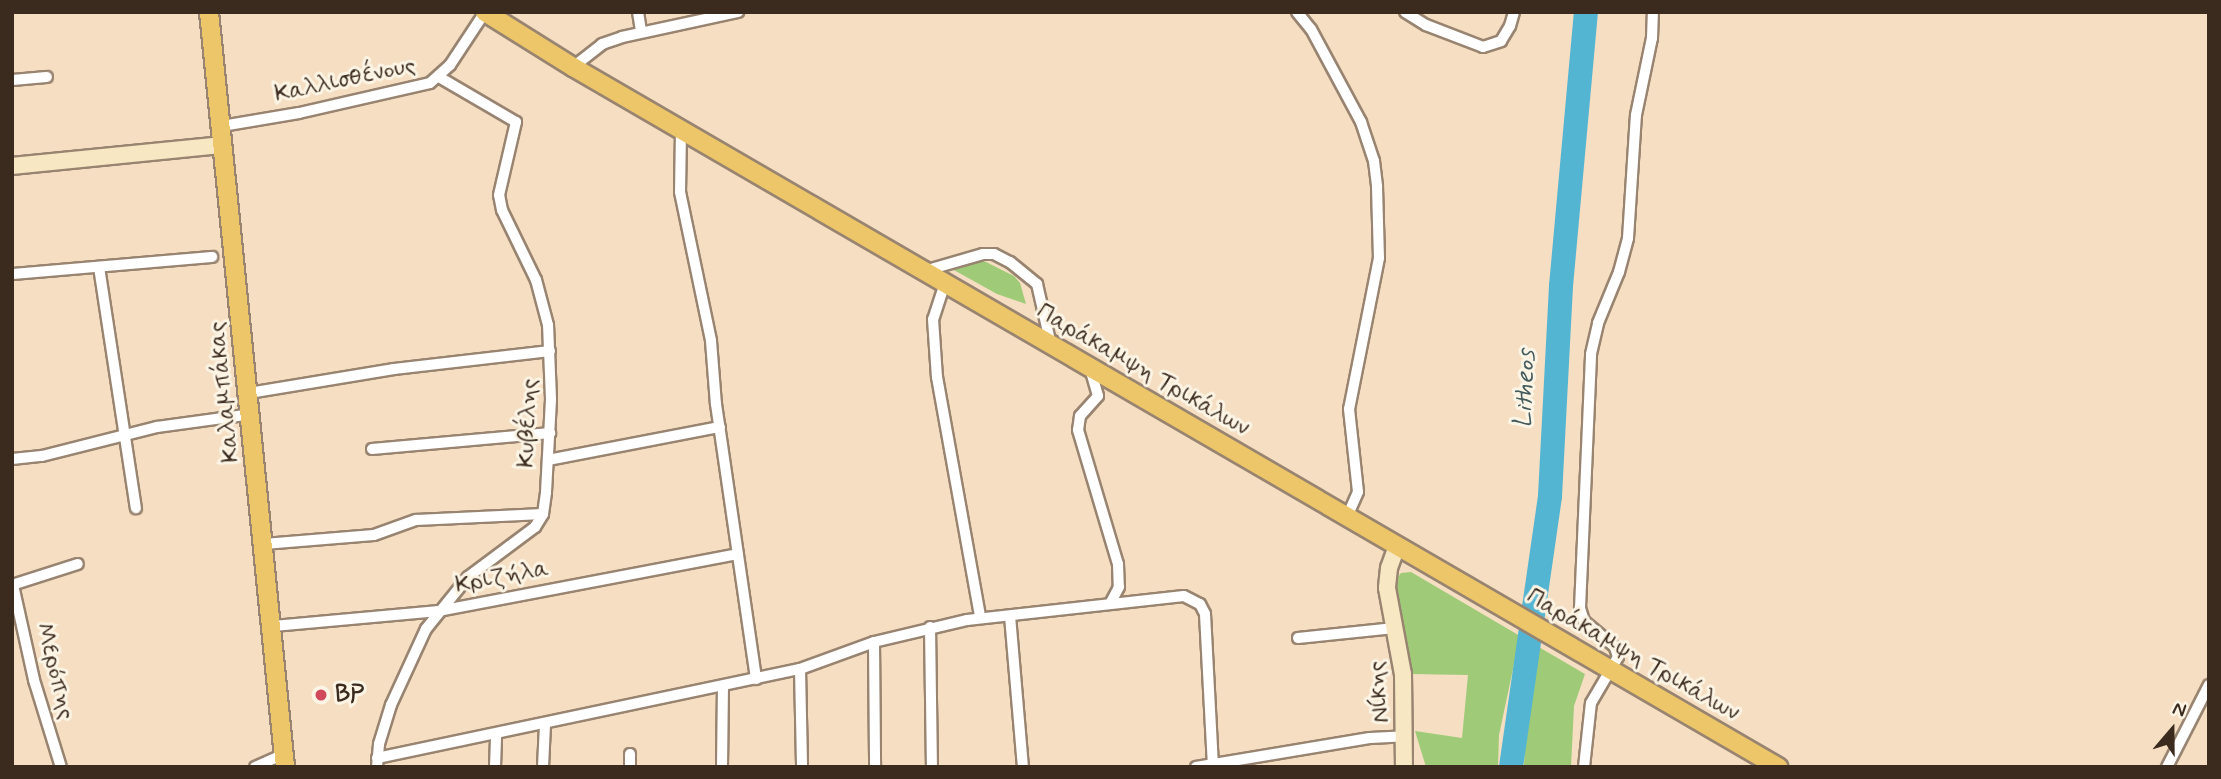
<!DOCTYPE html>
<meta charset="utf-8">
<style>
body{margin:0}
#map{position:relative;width:2221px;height:779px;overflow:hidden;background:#f5dec2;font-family:Mynerve,sans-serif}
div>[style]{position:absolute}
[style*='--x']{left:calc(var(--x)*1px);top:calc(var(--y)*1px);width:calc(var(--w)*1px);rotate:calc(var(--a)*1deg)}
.green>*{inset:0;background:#9fcb78}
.river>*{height:24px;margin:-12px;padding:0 12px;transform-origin:12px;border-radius:12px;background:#54b5d2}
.roads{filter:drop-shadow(2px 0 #988470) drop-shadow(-2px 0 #988470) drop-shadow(0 2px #988470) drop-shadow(0 -2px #988470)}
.street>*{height:10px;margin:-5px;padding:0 5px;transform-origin:5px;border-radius:5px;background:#fff}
.secondary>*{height:16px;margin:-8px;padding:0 8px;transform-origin:8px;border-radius:8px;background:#f7e8c3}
.primary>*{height:18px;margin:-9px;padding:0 9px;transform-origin:9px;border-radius:9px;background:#ecc669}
.dots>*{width:19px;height:19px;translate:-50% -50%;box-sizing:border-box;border:4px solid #fcf5e5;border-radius:50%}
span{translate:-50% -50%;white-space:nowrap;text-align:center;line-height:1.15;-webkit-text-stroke:6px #fcf5e5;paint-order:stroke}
.street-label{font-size:24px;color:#3b2a1e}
.poi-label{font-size:24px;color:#3b2a1e;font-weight:700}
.left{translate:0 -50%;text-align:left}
.water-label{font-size:26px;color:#445b5d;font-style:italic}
.frame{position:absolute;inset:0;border:14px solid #3b2a1e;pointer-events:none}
.north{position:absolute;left:2137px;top:695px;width:70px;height:70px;-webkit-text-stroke:5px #fcf5e5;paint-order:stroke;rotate:20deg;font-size:19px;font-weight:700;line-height:28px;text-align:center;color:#3b2a1e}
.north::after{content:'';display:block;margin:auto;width:24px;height:32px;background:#3b2a1e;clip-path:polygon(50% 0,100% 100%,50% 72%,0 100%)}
</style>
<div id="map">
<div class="green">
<i style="clip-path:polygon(978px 261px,986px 262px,1014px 276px,1020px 283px,1026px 304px,997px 294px,952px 269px)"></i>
<i style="clip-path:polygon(1411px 572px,1520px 636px,1499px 735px,1498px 767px,1426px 767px,1415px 731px,1462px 738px,1468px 675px,1410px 674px,1394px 582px,1401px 573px)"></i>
<i style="clip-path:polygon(1537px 646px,1585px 674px,1574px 706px,1571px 767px,1524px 767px,1526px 709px)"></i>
</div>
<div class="river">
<i style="--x:1511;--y:767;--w:274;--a:-81.8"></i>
<i style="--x:1550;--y:496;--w:210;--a:-87"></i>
<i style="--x:1561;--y:286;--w:275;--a:-84.8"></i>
</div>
<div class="roads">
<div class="street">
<i style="--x:638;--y:12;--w:20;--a:81"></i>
<i style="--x:1297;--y:12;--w:22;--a:51"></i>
<i style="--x:1311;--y:29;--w:106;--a:61.7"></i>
<i style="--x:1361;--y:122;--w:41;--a:71.6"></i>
<i style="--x:1374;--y:161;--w:26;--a:83"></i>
<i style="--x:1377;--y:187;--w:71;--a:88.4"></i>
<i style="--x:1379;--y:258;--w:154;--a:101.2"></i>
<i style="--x:1349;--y:409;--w:83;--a:83.8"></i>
<i style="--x:1358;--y:492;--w:27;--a:114"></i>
<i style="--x:1405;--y:12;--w:25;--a:32"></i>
<i style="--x:1426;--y:25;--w:61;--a:21.1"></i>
<i style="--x:1483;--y:47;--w:19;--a:-18"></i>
<i style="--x:1501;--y:41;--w:17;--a:-59"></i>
<i style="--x:1510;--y:26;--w:15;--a:-74"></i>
<i style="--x:573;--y:67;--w:37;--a:-38"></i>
<i style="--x:602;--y:44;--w:21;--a:-19"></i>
<i style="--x:622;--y:37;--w:119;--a:-12.2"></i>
<i style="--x:12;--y:80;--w:35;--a:-5"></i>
<i style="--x:222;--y:126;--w:78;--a:-9.6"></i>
<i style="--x:299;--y:113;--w:134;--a:-12.9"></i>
<i style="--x:430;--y:83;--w:27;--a:-42"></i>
<i style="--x:450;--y:65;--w:64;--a:-56.6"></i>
<i style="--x:681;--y:130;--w:62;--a:90.9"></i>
<i style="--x:680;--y:192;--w:152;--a:78.2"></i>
<i style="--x:711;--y:341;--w:63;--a:85.5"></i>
<i style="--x:716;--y:404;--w:278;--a:81.7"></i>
<i style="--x:99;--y:267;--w:244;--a:81.3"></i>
<i style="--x:924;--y:271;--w:61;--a:-16.1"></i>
<i style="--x:983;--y:254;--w:11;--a:0"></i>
<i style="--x:994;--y:254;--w:18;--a:27"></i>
<i style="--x:1010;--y:262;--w:35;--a:39"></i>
<i style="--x:1037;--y:284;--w:63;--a:77.1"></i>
<i style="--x:12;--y:274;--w:201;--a:-4.9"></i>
<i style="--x:945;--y:283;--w:38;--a:108"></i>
<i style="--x:933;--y:319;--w:58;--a:86.1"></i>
<i style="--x:937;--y:377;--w:244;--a:79.8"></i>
<i style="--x:1090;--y:368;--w:29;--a:74"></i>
<i style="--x:1098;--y:396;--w:27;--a:132"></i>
<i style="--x:1080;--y:416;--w:14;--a:98"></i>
<i style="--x:1078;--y:430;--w:140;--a:73.4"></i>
<i style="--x:1118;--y:564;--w:23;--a:88"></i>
<i style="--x:1119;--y:587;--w:19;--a:118"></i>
<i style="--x:249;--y:393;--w:147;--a:-9.4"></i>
<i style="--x:394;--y:369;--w:157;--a:-6.6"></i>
<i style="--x:372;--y:449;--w:179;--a:-5.1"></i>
<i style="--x:12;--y:459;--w:30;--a:-6"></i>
<i style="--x:42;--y:456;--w:119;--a:-14.2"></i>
<i style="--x:157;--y:427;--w:96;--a:-7.8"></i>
<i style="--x:548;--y:460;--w:175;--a:-10.9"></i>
<i style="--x:264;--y:544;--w:110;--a:-4.7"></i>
<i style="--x:374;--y:535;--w:45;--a:-19.7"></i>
<i style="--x:416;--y:520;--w:127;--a:-2.7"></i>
<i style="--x:12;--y:585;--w:69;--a:-17.7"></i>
<i style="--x:13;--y:585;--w:97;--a:77.5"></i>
<i style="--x:34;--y:680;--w:91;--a:72.8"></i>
<i style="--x:1010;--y:616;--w:152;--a:85.1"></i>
<i style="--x:273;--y:626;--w:167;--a:-5.2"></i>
<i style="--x:439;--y:611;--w:304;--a:-10.8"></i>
<i style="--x:930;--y:627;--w:140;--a:89.2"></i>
<i style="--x:1298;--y:638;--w:97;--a:-5.9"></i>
<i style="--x:874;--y:642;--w:125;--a:89.5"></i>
<i style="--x:800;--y:669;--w:98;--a:88.8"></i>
<i style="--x:377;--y:758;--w:432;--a:-11.9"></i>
<i style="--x:800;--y:669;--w:79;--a:-20"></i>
<i style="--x:874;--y:642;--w:96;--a:-13.3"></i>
<i style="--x:967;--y:620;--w:218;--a:-6.3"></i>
<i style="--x:1184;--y:596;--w:18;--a:27"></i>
<i style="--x:1200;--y:604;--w:11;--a:63"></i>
<i style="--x:1205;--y:614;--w:153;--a:87"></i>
<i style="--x:255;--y:767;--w:32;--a:-24"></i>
<i style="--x:377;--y:767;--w:23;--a:-85"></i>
<i style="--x:379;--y:744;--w:41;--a:-72.9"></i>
<i style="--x:391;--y:705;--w:84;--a:-65.3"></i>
<i style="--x:426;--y:629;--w:67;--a:-51.1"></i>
<i style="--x:468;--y:577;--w:84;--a:-36.7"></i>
<i style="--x:535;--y:527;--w:15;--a:-58"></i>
<i style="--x:543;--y:514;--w:22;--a:-82"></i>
<i style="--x:546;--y:492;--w:93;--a:-86.9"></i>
<i style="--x:551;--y:399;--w:74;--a:-92.3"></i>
<i style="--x:548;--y:325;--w:47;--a:-104.9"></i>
<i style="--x:536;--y:280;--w:78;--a:-115.9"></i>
<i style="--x:502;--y:210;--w:15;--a:-101"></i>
<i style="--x:499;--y:195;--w:75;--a:-76.9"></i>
<i style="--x:516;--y:122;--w:89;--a:-149.7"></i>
<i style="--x:495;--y:767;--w:31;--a:-88"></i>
<i style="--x:543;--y:767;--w:43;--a:-87.3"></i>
<i style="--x:630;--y:767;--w:13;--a:-90"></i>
<i style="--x:722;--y:767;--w:81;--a:-89.3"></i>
<i style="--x:1196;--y:767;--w:176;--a:-9.5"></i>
<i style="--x:1370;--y:738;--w:35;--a:-3"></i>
<i style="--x:1584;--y:767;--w:64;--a:-83.8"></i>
<i style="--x:1591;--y:703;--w:53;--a:-59.6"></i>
<i style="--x:1618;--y:657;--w:10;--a:-107"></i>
<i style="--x:1615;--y:647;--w:40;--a:-140"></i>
<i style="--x:1584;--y:621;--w:14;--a:-107"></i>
<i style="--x:1580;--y:608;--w:254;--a:-87.5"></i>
<i style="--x:1591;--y:354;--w:32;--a:-77"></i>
<i style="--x:1598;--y:323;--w:55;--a:-67.6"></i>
<i style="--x:1619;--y:272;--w:35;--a:-75"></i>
<i style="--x:1628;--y:238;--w:123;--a:-86.3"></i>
<i style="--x:1636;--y:115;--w:79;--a:-78.3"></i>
<i style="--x:1652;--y:38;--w:26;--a:-88"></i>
<i style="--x:2167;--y:767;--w:92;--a:-62.9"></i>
</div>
<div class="secondary">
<i style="--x:12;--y:166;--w:212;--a:-5.7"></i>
<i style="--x:1397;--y:546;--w:23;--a:110"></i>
<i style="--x:1389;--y:568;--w:20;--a:96"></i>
<i style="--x:1387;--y:588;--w:87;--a:79.5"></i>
<i style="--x:1403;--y:674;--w:93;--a:89.4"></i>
</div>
<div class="primary">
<i style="--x:209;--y:12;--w:759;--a:84.25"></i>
<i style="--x:485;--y:12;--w:104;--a:32"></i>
<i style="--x:573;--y:67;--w:1394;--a:30.15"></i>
</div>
</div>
<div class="dots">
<i style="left:321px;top:695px;background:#d1495b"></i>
</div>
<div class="street-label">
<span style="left:345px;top:80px;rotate:-12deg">Καλλισθένους</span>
<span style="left:1143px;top:370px;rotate:30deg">Παράκαμψη Τρικάλων</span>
<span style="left:224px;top:392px;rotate:-96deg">Καλαμπάκας</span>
<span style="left:528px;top:423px;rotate:-88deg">Κυβέλης</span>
<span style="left:502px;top:577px;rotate:-11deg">Κριζήλα</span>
<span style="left:1633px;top:655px;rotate:30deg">Παράκαμψη Τρικάλων</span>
<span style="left:55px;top:671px;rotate:76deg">Μερόπης</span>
<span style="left:1379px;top:692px;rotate:-95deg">Νίκης</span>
</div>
<div class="poi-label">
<span class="left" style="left:335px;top:695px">BP</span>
</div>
<div class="water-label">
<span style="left:1526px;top:389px;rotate:-87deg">Litheos</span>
</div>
<div class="frame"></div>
<div class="north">N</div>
</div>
